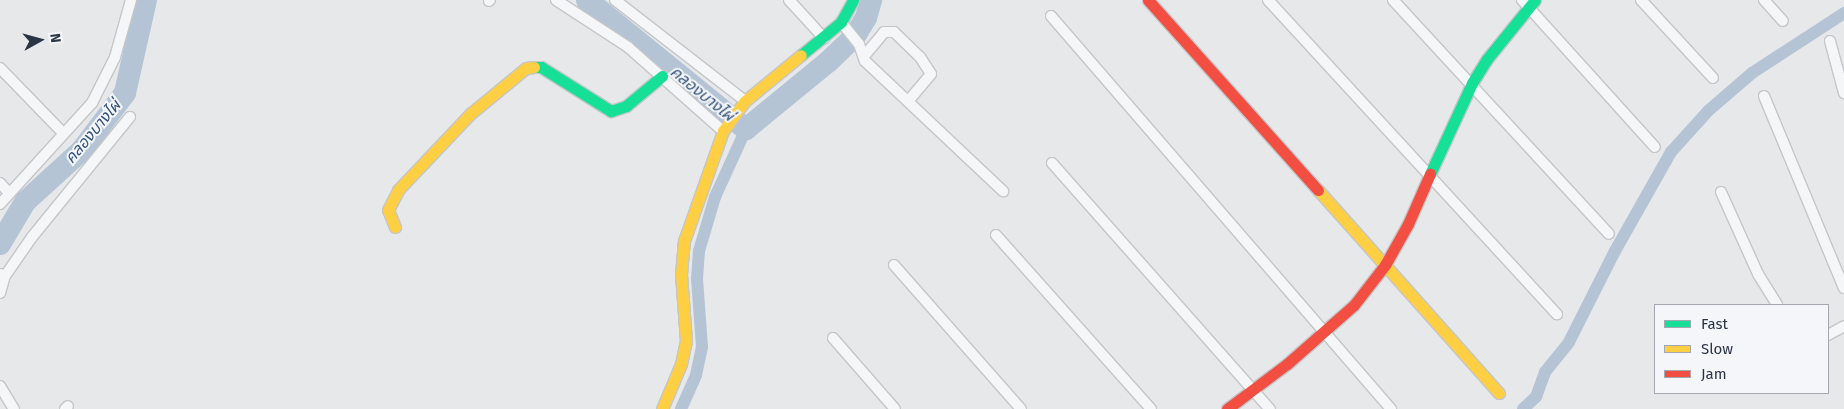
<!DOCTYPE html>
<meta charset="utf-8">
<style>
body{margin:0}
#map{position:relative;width:1844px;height:409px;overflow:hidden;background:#e6e8ea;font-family:"Fira Sans","Noto Sans Thai",sans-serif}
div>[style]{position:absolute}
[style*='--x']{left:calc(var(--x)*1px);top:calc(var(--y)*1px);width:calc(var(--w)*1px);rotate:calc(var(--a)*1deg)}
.canal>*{height:12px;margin:-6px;padding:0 6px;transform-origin:6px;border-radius:6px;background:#b4c4d5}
.river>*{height:22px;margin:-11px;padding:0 11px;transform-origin:11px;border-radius:11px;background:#b4c4d5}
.roads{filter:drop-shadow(1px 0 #c4c6c8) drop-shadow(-1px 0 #c4c6c8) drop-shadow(0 1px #c4c6c8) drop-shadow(0 -1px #c4c6c8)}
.street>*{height:10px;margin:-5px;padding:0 5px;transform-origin:5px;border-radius:5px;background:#f5f6f7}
.fast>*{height:11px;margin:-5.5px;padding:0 5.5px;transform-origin:5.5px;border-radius:5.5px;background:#16e098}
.slow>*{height:11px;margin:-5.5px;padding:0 5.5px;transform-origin:5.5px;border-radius:5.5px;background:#ffcf43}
.jam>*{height:11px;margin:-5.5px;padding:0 5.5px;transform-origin:5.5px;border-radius:5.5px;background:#f24e42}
span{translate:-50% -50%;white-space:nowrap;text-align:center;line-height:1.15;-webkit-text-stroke:4px #f4f6f9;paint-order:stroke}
.water-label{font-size:16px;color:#34527a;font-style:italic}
.legend{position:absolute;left:1654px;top:304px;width:175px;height:90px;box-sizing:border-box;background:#f4f6f9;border:1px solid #a4a8b1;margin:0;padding:6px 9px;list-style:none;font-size:15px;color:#2b3445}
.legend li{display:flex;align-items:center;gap:10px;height:25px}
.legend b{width:25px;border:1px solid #a4a8b1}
.north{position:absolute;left:15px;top:15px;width:50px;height:50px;-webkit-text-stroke:4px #f4f6f9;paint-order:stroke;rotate:83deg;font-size:14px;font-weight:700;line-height:20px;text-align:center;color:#2b3445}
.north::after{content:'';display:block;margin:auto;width:18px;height:22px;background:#2b3445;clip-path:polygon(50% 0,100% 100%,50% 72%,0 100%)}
</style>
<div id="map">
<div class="canal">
<i style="--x:681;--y:409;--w:37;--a:-66"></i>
<i style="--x:696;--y:375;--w:29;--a:-78"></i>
<i style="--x:702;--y:347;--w:68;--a:-94.2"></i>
<i style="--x:697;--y:279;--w:28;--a:-86"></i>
<i style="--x:699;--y:251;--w:56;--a:-73.5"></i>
<i style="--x:715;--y:197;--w:75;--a:-65.5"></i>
<i style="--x:1523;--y:409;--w:18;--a:-43"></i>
<i style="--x:1536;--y:397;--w:27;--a:-70"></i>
<i style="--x:1545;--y:372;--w:38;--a:-51"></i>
<i style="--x:1569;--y:342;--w:102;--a:-63.2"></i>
<i style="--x:1615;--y:251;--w:114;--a:-60.5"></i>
<i style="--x:1671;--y:152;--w:55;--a:-47.9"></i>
<i style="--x:1708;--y:111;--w:58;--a:-40.8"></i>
<i style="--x:1752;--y:73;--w:110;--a:-33.1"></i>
</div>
<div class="river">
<i style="--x:587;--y:0;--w:205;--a:39.1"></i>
<i style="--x:746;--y:129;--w:106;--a:-39.3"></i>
<i style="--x:828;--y:62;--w:37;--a:-44"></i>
<i style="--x:855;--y:36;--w:21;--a:-59"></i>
<i style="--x:866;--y:18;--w:19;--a:-74"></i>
<i style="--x:0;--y:244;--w:49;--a:-59.2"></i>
<i style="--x:25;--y:202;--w:77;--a:-42.4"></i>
<i style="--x:82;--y:150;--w:71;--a:-53"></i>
<i style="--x:125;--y:93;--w:95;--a:-77.3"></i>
</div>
<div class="roads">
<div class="street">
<i style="--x:556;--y:0;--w:86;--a:33.1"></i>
<i style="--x:628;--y:47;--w:127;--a:41.5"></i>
<i style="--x:615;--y:0;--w:165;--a:37.8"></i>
<i style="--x:789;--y:0;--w:52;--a:47.4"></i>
<i style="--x:1268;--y:0;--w:427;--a:47.4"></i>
<i style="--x:1393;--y:0;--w:318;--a:47.3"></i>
<i style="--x:1522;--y:0;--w:198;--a:47.9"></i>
<i style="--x:1641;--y:0;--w:106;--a:47.3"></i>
<i style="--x:1764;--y:0;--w:28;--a:48"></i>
<i style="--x:489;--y:1;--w:1;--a:-45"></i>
<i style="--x:1051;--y:16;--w:520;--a:49.14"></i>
<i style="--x:841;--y:22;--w:28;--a:51"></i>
<i style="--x:859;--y:44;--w:18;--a:71"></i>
<i style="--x:865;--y:61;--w:190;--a:43.3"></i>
<i style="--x:1830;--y:41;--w:54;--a:74.9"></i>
<i style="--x:865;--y:55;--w:30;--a:-50"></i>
<i style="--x:884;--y:32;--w:10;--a:0"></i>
<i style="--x:894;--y:32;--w:36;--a:44"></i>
<i style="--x:920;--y:57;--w:20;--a:57"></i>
<i style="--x:931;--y:74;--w:35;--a:130"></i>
<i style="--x:0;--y:68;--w:91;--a:45.9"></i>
<i style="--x:1764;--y:96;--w:208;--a:67.4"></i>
<i style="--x:1052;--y:163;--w:329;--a:48.5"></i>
<i style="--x:0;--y:183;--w:12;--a:48"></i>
<i style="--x:1721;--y:192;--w:90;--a:65.7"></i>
<i style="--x:1758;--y:274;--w:36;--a:58"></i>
<i style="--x:0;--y:204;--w:137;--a:-47.7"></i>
<i style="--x:92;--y:103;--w:51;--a:-63.4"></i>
<i style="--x:115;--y:57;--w:59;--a:-74.3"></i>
<i style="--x:996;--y:235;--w:233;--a:48.3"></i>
<i style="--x:894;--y:265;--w:192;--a:48.6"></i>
<i style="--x:0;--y:274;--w:5;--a:22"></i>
<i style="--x:5;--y:276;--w:47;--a:-55.3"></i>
<i style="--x:32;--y:237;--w:155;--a:-50.8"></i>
<i style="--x:0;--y:293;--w:18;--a:-74"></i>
<i style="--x:1828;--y:335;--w:18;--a:-29"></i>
<i style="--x:833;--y:338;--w:94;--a:48.9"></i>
<i style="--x:0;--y:386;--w:27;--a:59"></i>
<i style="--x:65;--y:409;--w:4;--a:-45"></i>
</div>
<div class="fast">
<i style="--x:801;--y:55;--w:52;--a:-39.5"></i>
<i style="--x:841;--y:22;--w:25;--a:-61"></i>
<i style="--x:534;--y:67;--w:7;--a:0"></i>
<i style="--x:541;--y:67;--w:83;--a:32.2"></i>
<i style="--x:611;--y:111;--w:16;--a:-18"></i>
<i style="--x:626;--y:106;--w:47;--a:-39.8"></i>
<i style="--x:1430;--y:174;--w:100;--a:-65.2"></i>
<i style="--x:1472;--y:83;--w:28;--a:-58"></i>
<i style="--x:1487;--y:59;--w:76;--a:-50.9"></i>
</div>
<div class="slow">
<i style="--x:1318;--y:190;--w:272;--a:48.3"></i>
<i style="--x:395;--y:227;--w:18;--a:-112"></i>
<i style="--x:388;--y:210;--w:22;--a:-63"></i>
<i style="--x:398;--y:190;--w:105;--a:-46.5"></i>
<i style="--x:470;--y:114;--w:72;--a:-39.4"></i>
<i style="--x:526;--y:68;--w:8;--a:-7"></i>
<i style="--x:662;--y:409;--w:49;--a:-67.1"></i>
<i style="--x:681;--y:364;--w:24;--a:-78"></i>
<i style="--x:686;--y:341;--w:67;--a:-94.3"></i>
<i style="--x:681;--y:274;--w:33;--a:-85"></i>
<i style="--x:684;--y:241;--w:117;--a:-70.5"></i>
<i style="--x:723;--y:131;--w:37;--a:-54"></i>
<i style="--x:745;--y:101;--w:72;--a:-39.4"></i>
</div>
<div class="jam">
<i style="--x:1148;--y:0;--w:255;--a:48.2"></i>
<i style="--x:1227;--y:409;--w:75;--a:-36.9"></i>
<i style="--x:1287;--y:364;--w:89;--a:-41.4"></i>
<i style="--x:1354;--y:305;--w:51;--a:-52.2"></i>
<i style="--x:1385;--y:265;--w:47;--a:-60.7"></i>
<i style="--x:1408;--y:224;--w:55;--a:-66.3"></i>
</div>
</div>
<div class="water-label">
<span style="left:702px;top:94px;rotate:39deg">คลองบางไผ่</span>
<span style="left:93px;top:132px;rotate:-50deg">คลองบางไผ่</span>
</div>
<ul class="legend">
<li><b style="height:6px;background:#16e098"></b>Fast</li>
<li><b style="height:6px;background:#ffcf43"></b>Slow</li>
<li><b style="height:6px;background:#f24e42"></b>Jam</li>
</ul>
<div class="north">N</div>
</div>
